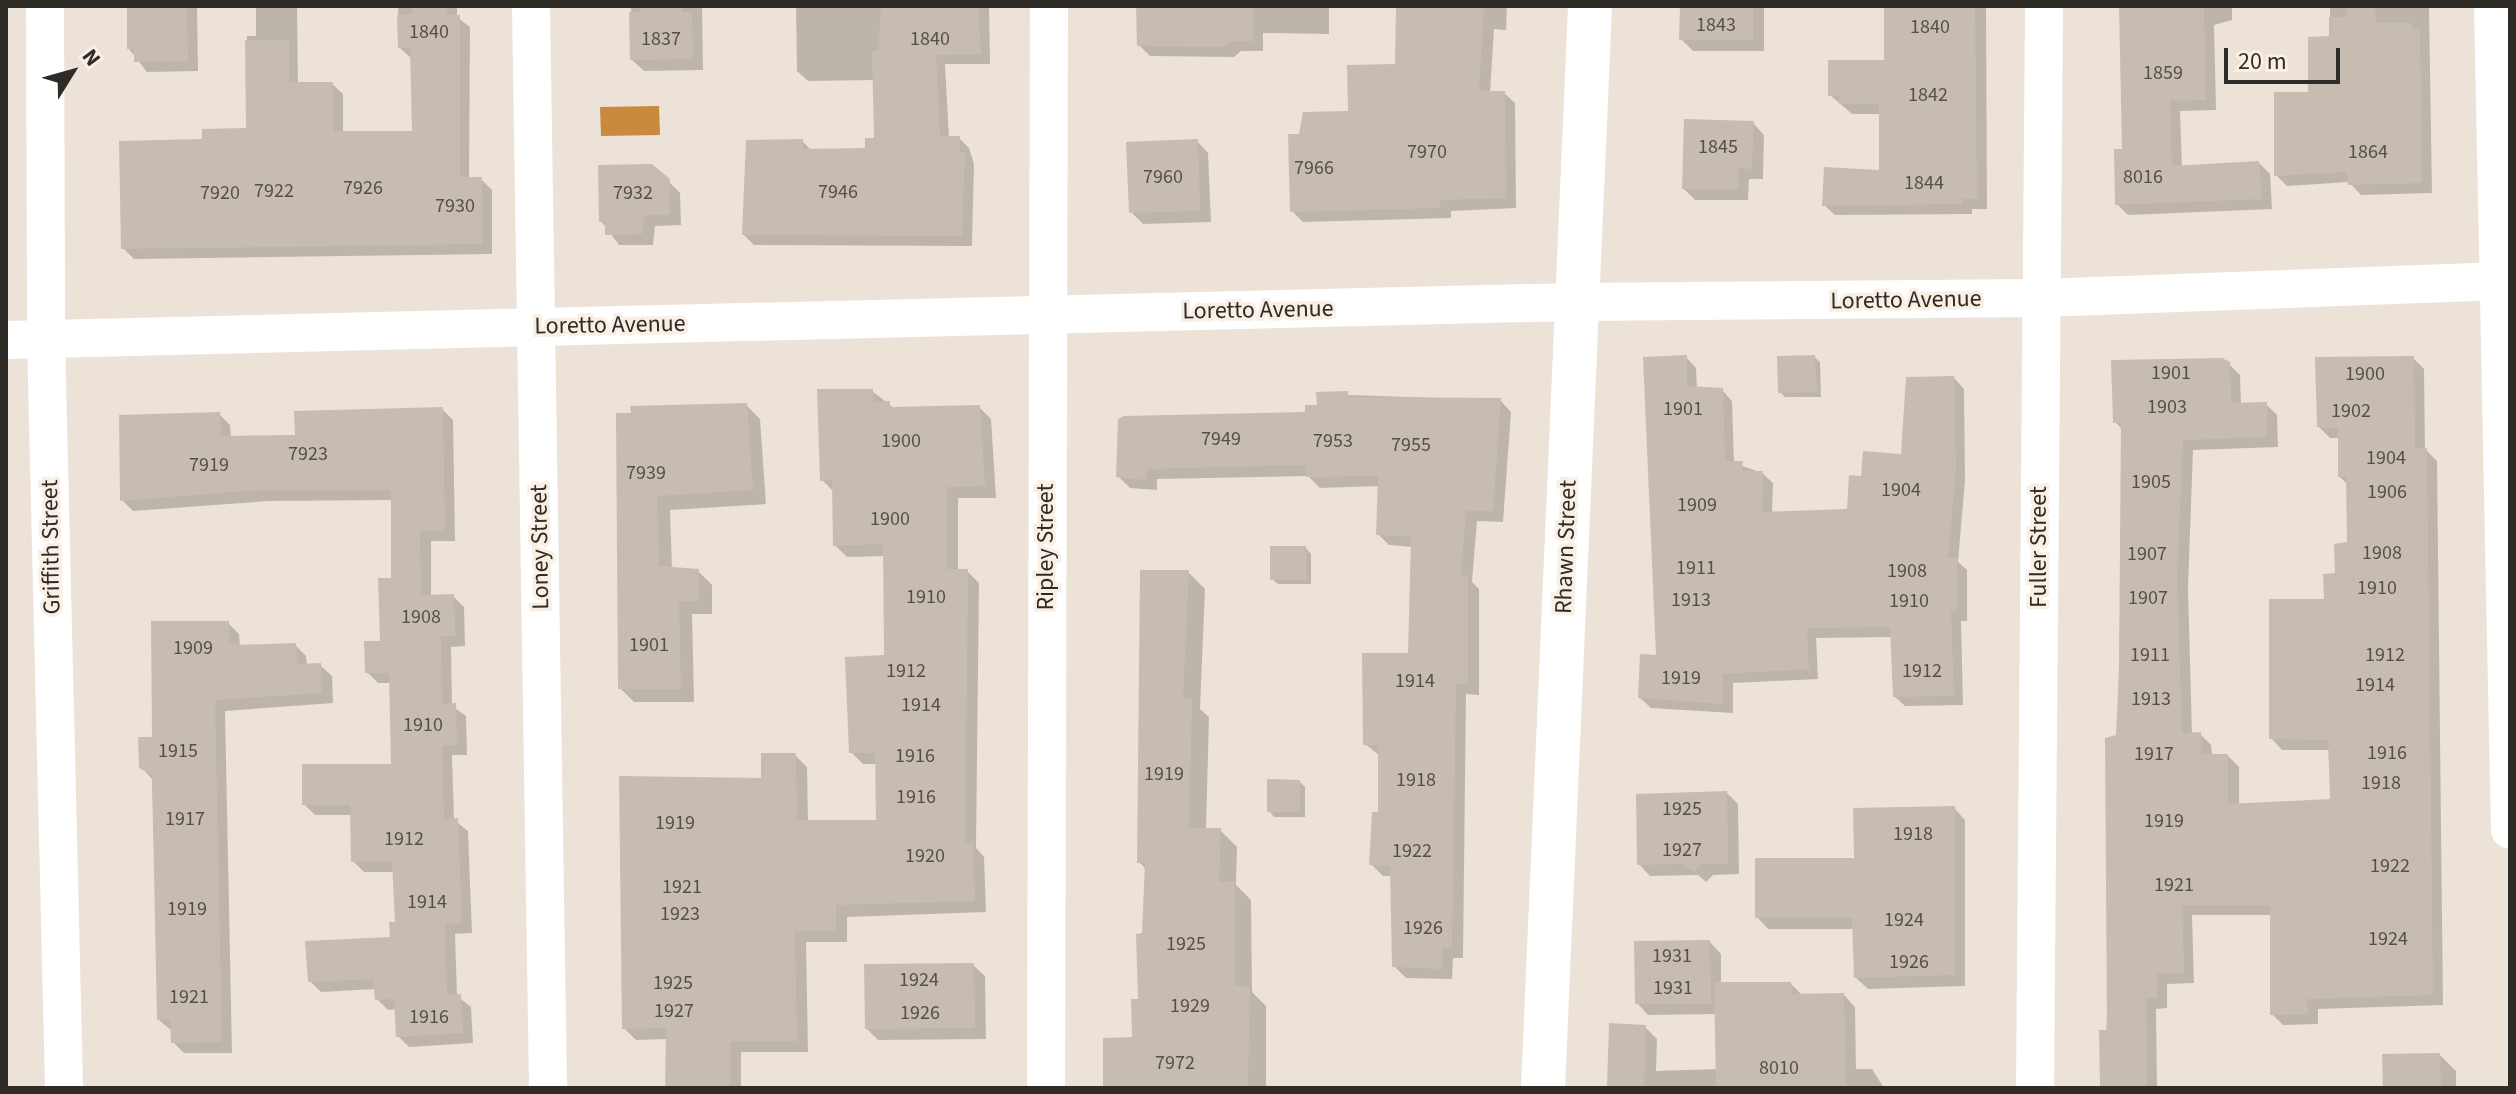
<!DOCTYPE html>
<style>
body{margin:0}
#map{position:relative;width:2516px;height:1094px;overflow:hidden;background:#ede2d7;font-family:"Source Sans 3",sans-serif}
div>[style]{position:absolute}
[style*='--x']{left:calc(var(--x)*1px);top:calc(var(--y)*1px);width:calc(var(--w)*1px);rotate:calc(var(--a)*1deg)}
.water>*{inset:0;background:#c98a3e}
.shadow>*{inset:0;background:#0003}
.building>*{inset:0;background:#c7bcb2}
.street>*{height:38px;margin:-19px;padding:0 19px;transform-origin:19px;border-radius:19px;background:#fff}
.secondary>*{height:44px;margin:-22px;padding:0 22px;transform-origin:22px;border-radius:22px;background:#fff}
span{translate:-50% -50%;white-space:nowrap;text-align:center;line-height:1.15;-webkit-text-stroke:7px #faefe4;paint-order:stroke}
.number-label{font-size:20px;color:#554f4a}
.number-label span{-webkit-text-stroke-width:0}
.street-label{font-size:24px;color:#2f2b27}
.frame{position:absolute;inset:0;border:8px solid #2f2b27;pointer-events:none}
.north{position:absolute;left:32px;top:32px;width:80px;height:80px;-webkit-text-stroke:6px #faefe4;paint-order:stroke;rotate:53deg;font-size:22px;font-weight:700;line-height:32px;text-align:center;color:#2f2b27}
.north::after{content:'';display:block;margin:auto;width:28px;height:36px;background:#2f2b27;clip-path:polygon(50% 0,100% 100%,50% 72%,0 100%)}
.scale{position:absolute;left:2224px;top:48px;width:116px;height:36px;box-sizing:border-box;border:4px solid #2f2b27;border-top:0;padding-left:10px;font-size:24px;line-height:28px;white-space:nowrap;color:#2f2b27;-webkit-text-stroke:6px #faefe4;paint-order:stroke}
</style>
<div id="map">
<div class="water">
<i style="clip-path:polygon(659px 106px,660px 135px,601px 136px,600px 107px)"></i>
</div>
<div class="shadow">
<i style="clip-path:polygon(129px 6px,197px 6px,198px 71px,147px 72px,129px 49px)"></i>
<i style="clip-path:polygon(256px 6px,297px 6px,298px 84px,332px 84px,343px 94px,343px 133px,414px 133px,411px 58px,400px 48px,398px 6px,457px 6px,457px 17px,470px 27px,469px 179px,481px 179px,492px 190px,492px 254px,134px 259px,123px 248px,205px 141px,248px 130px,247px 36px,256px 36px)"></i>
<i style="clip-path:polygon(631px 6px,702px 6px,703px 70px,644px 71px,632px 60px)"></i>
<i style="clip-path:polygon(796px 6px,989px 6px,990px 64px,945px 64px,949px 138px,959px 138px,969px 148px,974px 164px,972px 246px,754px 245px,744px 235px,802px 141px,812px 151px,867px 150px,876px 140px,875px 80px,808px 81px,797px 71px)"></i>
<i style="clip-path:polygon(1139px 6px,1329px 6px,1329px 34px,1263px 33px,1263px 51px,1241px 51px,1234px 57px,1150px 56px,1139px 45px)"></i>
<i style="clip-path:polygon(1398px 6px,1507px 6px,1506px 30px,1494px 29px,1490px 93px,1504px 93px,1515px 103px,1516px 208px,1451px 211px,1451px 218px,1303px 222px,1292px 211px,1301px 136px,1350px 113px,1397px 66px)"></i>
<i style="clip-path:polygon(1681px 6px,1764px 6px,1764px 51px,1693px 51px,1681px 39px)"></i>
<i style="clip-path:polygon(1886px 6px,1986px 6px,1987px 209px,1972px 209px,1972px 214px,1835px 215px,1824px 205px,1881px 172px,1881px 114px,1852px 114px,1830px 95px,1886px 62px)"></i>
<i style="clip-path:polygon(2122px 6px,2232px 6px,2232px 20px,2214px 25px,2216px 110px,2180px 111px,2182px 167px,2259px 163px,2270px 174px,2272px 209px,2128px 215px,2117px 204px,2124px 151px)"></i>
<i style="clip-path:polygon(2330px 6px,2429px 6px,2432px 193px,2361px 195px,2349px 182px,2287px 186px,2276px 175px,2330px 38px)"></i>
<i style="clip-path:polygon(1753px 123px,1764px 135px,1763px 179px,1749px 179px,1748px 200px,1695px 200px,1684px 189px)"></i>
<i style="clip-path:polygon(1197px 141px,1208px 153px,1211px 222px,1143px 224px,1131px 212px)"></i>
<i style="clip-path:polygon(668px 181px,680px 193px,681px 225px,655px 226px,653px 245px,619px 245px,601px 221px)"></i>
<i style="clip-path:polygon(1686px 357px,1696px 368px,1697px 389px,1722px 390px,1732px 401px,1734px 463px,1762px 473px,1773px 483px,1772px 513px,1849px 511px,1862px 478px,1902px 457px,1954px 378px,1964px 389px,1965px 480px,1958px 562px,1967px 570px,1967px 621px,1961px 621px,1963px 705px,1905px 706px,1894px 696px,1893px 637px,1816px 638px,1818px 679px,1733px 683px,1733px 713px,1651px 708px,1640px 698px,1658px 657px)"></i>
<i style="clip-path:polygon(1814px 357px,1820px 362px,1821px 397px,1785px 397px,1780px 392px)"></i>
<i style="clip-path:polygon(2413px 358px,2424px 369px,2425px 449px,2437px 461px,2443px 1005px,2318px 1009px,2318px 1024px,2283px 1025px,2272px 1014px,2272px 915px,2192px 915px,2194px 983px,2167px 984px,2167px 1008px,2156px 1009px,2157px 1088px,2104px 1088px,2118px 737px,2123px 430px,2115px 422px,2229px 364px,2240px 375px,2241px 405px,2266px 404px,2277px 415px,2278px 447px,2193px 450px,2188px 588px,2192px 735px,2200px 734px,2211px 745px,2212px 756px,2228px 756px,2239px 767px,2239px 805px,2332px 801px,2331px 750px,2282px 750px,2271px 738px,2349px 543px,2348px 485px,2340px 477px,2340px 438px,2330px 438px,2319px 427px)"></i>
<i style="clip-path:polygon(872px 391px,895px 409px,979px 407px,991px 419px,996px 498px,958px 498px,958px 571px,967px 571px,979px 583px,976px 848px,984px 857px,986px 912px,847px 917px,847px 942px,806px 942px,808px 1052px,741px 1052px,741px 1088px,667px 1088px,668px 1039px,636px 1040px,624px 1028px,763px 780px,795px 755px,807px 767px,808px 822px,878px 822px,877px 764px,863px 764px,851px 752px,886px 657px,885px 556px,847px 557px,835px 545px,834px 492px,822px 480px)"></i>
<i style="clip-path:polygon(1318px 394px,1500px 400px,1511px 412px,1503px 522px,1477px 521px,1472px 582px,1479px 589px,1479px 695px,1466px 694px,1463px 958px,1453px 958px,1452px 979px,1406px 978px,1394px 966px,1392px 876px,1383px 876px,1371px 864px,1380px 814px,1380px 756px,1365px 744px,1410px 655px,1413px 547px,1389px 545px,1378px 534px,1379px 486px,1320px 488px,1308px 476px,1157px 479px,1157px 490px,1130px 488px,1118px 476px,1307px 414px,1319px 407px)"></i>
<i style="clip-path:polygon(746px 405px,760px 419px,766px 504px,670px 510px,672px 569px,698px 571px,712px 585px,712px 614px,692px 614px,694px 702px,634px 702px,620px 688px,618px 415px)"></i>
<i style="clip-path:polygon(442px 409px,453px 420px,455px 541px,431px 541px,431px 597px,453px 596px,464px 607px,465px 646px,451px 647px,452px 706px,466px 716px,467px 755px,452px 755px,454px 820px,468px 831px,472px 933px,455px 934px,457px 996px,471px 1007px,473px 1043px,409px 1047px,398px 1036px,397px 1009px,388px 1010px,377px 999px,376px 989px,321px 992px,310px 981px,393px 938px,397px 923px,394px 872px,364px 872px,353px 861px,352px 815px,315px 815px,304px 804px,393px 766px,391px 683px,378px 683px,367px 672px,382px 643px,393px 580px,393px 500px,269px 501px,133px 511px,122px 500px,219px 414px,230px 425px,231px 438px,297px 437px)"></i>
<i style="clip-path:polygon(1306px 548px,1311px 554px,1311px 584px,1278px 584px,1272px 579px)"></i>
<i style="clip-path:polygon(1188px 572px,1205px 589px,1200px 709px,1209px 717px,1206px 830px,1220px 830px,1237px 847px,1236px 885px,1251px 900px,1252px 992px,1266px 1006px,1266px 1088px,1105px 1088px,1134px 1039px,1140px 1001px,1147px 870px,1139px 862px)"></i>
<i style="clip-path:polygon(228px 623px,239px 634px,240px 647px,295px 645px,306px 656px,307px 665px,320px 665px,332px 676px,333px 703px,225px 711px,232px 1053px,184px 1053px,173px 1042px,172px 1031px,159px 1020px,152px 779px,141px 767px)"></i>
<i style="clip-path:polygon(1300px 782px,1305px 787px,1305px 817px,1274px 817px,1269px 811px)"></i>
<i style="clip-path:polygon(1727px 793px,1738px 804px,1739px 874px,1713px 875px,1706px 882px,1698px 875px,1650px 876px,1639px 864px)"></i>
<i style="clip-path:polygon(1954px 808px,1965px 820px,1965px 986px,1868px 989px,1856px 978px,1854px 929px,1768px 929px,1757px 917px)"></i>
<i style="clip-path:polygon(1710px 942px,1721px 954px,1721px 984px,1791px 984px,1803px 996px,1844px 995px,1855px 1007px,1856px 1069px,1872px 1069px,1884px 1088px,1608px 1088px,1645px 1027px,1657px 1039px,1656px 1071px,1718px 1069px,1717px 1014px,1648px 1015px,1637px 1003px)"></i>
<i style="clip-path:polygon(973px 965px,985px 976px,986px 1039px,878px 1040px,867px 1029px)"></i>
<i style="clip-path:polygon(2440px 1055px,2456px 1071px,2456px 1088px,2383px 1088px,2384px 1056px)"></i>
</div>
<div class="building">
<i style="clip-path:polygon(127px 6px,187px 6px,188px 61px,134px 62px,134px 49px,127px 49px)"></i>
<i style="clip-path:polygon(411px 6px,447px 6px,447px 15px,460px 15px,460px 177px,482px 177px,482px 244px,121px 249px,119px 141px,202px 139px,202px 129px,246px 128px,245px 40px,289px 40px,289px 82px,333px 82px,334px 131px,412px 131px,410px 48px,398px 48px,397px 15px,412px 14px)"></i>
<i style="clip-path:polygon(640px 6px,682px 6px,682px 12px,692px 12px,693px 59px,630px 60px,629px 12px,640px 12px)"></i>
<i style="clip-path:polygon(881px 6px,978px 6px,981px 54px,936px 55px,940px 136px,960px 136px,960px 152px,965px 152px,962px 236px,742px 235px,746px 140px,803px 139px,803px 149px,865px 148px,865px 138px,874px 138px,872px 51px,878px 51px)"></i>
<i style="clip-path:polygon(1136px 6px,1253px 6px,1253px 41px,1230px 41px,1223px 47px,1137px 46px)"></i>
<i style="clip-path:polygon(1396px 6px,1484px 6px,1479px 91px,1505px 91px,1506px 198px,1440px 200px,1441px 208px,1290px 212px,1288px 134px,1299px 134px,1303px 112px,1348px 111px,1347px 65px,1395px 64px)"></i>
<i style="clip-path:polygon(1680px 6px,1753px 6px,1753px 40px,1679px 40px)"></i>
<i style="clip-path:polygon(1884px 6px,1975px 6px,1977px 199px,1962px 199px,1962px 204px,1822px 206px,1824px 167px,1879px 170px,1879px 104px,1839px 104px,1839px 96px,1828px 96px,1828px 60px,1884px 60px)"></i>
<i style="clip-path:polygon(2119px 6px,2204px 6px,2206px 100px,2170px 101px,2172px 166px,2259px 161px,2262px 199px,2115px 205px,2114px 149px,2122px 149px)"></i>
<i style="clip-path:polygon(2346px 6px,2375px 6px,2376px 23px,2412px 23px,2412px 29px,2420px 29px,2422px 183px,2348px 185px,2346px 172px,2274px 176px,2274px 92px,2308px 92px,2308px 37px,2329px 36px,2329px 17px,2346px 17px)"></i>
<i style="clip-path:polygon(1684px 119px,1754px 121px,1752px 169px,1738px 168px,1738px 189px,1682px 189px)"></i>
<i style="clip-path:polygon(1198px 139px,1200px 211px,1129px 213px,1126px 142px)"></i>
<i style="clip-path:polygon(652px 164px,670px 179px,670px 215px,645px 215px,642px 234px,605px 235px,605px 221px,599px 222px,598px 165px)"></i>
<i style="clip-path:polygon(1687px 355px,1687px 386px,1723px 388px,1725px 461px,1743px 461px,1742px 471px,1763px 471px,1762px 512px,1847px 509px,1849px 475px,1861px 476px,1863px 451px,1901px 454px,1906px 377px,1954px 376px,1956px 469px,1948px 558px,1957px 558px,1957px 611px,1951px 611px,1954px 696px,1893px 697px,1890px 627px,1811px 628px,1807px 628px,1809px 669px,1723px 674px,1723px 704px,1638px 698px,1640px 654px,1656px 655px,1643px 357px)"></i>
<i style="clip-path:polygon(1815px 355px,1817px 392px,1778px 393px,1777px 356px)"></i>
<i style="clip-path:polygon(2414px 356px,2415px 448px,2427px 448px,2433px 995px,2307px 999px,2308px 1014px,2270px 1015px,2270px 905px,2182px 905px,2184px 973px,2157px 974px,2157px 998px,2146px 998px,2147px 1086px,2100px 1087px,2099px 1030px,2107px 1030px,2105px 738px,2116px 735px,2119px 668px,2121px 423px,2113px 423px,2111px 360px,2222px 358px,2230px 362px,2231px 403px,2267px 402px,2267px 437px,2183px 440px,2177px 576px,2182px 733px,2201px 732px,2202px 754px,2228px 754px,2228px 804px,2330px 799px,2328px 740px,2269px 739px,2269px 599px,2324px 599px,2323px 574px,2335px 573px,2334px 544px,2347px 542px,2346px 477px,2338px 477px,2338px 428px,2317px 427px,2315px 357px)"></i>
<i style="clip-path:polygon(817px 389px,873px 389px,873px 402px,890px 401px,890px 407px,980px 405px,985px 486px,947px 487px,947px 569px,968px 569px,965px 843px,973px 843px,975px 901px,836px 905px,836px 931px,795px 931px,797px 1041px,730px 1041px,730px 1088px,665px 1088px,666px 1028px,622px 1029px,619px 776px,761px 778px,761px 753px,796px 753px,797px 820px,876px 820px,875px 753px,849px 753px,845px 657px,884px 655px,883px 544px,833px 546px,832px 480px,820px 481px)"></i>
<i style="clip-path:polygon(1348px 391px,1348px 397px,1501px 398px,1493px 511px,1466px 511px,1461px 575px,1468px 575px,1468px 684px,1456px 684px,1452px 948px,1442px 947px,1442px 969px,1392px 967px,1390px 866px,1369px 865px,1372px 812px,1378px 812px,1378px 745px,1363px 745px,1362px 653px,1408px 653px,1411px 537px,1376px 535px,1378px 476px,1306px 477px,1306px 465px,1147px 469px,1146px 480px,1116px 477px,1118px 419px,1124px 416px,1305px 412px,1305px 405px,1317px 405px,1316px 392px)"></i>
<i style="clip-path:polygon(747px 403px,753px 490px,657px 496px,659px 566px,699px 569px,699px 601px,679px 601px,681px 689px,618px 689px,616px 413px,631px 413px,630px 406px)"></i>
<i style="clip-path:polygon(443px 407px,445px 531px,420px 531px,421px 595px,454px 594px,455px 636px,441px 636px,442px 704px,456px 703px,457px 745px,442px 745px,444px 819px,458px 818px,462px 923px,445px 924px,447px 995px,461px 994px,463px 1033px,396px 1037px,394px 999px,375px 1000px,373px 979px,308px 982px,305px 941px,390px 937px,389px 922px,395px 922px,392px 861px,351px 862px,350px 805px,302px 805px,302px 764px,391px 764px,389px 673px,365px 673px,364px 641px,380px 641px,378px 578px,391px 578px,391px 490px,257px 490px,120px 501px,119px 415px,220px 412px,221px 436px,295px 435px,294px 411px)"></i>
<i style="clip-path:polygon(1270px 546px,1306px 546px,1307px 580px,1270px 580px)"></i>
<i style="clip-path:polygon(1140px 570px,1189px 570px,1183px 698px,1192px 698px,1189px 828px,1221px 828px,1219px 882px,1235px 881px,1235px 985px,1250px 987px,1248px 1088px,1103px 1088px,1103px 1038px,1132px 1037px,1131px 999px,1138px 999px,1136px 934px,1142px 933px,1145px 863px,1137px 863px)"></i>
<i style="clip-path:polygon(151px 621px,229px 621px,229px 642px,236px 645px,296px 643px,297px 664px,321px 663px,322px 693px,215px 700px,222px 1042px,171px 1043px,170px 1020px,157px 1020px,152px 775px,139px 768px,138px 737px,152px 737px)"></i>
<i style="clip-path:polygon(1267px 779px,1300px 780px,1300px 812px,1267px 812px)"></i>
<i style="clip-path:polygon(1727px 791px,1728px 864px,1701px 864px,1694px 872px,1684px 864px,1637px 865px,1636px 794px)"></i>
<i style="clip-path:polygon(1955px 806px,1955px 975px,1854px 978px,1852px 918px,1755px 918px,1755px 858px,1854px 858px,1853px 808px)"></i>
<i style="clip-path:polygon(1710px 940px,1711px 1004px,1635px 1004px,1634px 941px)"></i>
<i style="clip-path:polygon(974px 963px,975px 1028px,865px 1029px,864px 964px)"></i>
<i style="clip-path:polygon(1714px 982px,1791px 982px,1792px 994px,1844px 993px,1846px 1088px,1716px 1088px)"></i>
<i style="clip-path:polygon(1609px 1023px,1646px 1025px,1644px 1088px,1607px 1088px)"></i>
<i style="clip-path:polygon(2440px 1053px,2441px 1088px,2383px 1088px,2382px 1054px)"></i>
</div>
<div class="street">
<i style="--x:45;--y:6;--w:333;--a:89.8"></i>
<i style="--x:46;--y:339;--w:749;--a:88.62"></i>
<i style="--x:531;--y:6;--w:1082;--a:89.1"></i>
<i style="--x:2493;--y:6;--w:824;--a:88.82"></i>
<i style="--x:6;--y:340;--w:1571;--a:-1.39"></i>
<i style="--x:1577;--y:302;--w:464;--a:-0.5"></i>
<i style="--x:2041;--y:298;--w:469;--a:-2.1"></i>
<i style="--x:1046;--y:1088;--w:1082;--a:-89.84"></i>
<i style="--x:2035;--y:1088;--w:1082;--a:-89.52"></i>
</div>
<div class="secondary">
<i style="--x:1543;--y:1088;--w:1083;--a:-87.51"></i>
</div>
<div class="number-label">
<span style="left:1716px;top:25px">1843</span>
<span style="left:1930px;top:27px">1840</span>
<span style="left:429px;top:32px">1840</span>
<span style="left:661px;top:39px">1837</span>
<span style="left:930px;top:39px">1840</span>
<span style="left:2163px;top:73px">1859</span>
<span style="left:1928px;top:95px">1842</span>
<span style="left:1718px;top:147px">1845</span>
<span style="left:1427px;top:152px">7970</span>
<span style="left:2368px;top:152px">1864</span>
<span style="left:1314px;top:168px">7966</span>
<span style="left:1163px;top:177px">7960</span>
<span style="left:2143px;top:177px">8016</span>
<span style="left:1924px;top:183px">1844</span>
<span style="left:363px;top:188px">7926</span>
<span style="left:274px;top:191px">7922</span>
<span style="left:838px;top:192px">7946</span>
<span style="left:220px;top:193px">7920</span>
<span style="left:633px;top:193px">7932</span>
<span style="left:455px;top:206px">7930</span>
<span style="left:2171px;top:373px">1901</span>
<span style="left:2365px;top:374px">1900</span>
<span style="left:2167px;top:407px">1903</span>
<span style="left:1683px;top:409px">1901</span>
<span style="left:2351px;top:411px">1902</span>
<span style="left:1221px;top:439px">7949</span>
<span style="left:901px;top:441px">1900</span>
<span style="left:1333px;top:441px">7953</span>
<span style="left:1411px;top:445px">7955</span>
<span style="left:308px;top:454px">7923</span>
<span style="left:2386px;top:458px">1904</span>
<span style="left:209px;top:465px">7919</span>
<span style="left:646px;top:473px">7939</span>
<span style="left:2151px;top:482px">1905</span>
<span style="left:1901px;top:490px">1904</span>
<span style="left:2387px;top:492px">1906</span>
<span style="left:1697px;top:505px">1909</span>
<span style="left:890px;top:519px">1900</span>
<span style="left:2382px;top:553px">1908</span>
<span style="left:2147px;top:554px">1907</span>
<span style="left:1696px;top:568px">1911</span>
<span style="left:1907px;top:571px">1908</span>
<span style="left:2377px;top:588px">1910</span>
<span style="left:926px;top:597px">1910</span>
<span style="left:2148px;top:598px">1907</span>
<span style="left:1691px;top:600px">1913</span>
<span style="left:1909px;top:601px">1910</span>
<span style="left:421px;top:617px">1908</span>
<span style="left:649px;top:645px">1901</span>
<span style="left:193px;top:648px">1909</span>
<span style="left:2150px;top:655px">1911</span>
<span style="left:2385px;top:655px">1912</span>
<span style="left:906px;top:671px">1912</span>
<span style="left:1922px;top:671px">1912</span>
<span style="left:1681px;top:678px">1919</span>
<span style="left:1415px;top:681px">1914</span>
<span style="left:2375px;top:685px">1914</span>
<span style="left:2151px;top:699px">1913</span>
<span style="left:921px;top:705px">1914</span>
<span style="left:423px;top:725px">1910</span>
<span style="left:178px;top:751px">1915</span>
<span style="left:2387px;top:753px">1916</span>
<span style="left:2154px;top:754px">1917</span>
<span style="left:915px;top:756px">1916</span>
<span style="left:1164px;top:774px">1919</span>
<span style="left:1416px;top:780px">1918</span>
<span style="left:2381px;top:783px">1918</span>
<span style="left:916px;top:797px">1916</span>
<span style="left:1682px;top:809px">1925</span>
<span style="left:185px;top:819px">1917</span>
<span style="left:2164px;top:821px">1919</span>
<span style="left:675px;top:823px">1919</span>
<span style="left:1913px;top:834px">1918</span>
<span style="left:404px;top:839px">1912</span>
<span style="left:1682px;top:850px">1927</span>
<span style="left:1412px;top:851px">1922</span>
<span style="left:925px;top:856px">1920</span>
<span style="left:2390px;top:866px">1922</span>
<span style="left:2174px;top:885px">1921</span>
<span style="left:682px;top:887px">1921</span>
<span style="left:427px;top:902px">1914</span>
<span style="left:187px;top:909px">1919</span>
<span style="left:680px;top:914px">1923</span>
<span style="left:1904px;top:920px">1924</span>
<span style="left:1423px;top:928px">1926</span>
<span style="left:2388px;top:939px">1924</span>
<span style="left:1186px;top:944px">1925</span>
<span style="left:1672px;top:956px">1931</span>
<span style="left:1909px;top:962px">1926</span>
<span style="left:919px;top:980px">1924</span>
<span style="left:673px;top:983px">1925</span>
<span style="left:1673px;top:988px">1931</span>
<span style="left:189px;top:997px">1921</span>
<span style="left:1190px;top:1006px">1929</span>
<span style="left:674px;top:1011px">1927</span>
<span style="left:920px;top:1013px">1926</span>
<span style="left:429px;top:1017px">1916</span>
<span style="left:1175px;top:1063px">7972</span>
<span style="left:1779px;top:1068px">8010</span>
</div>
<div class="street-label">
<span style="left:1906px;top:300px;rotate:-1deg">Loretto Avenue</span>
<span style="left:1258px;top:310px;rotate:-1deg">Loretto Avenue</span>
<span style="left:610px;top:325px;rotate:-1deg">Loretto Avenue</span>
<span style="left:51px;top:547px;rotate:-91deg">Griffith Street</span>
<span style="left:540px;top:547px;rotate:-91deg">Loney Street</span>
<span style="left:1046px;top:547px;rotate:-90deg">Ripley Street</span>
<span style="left:1566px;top:547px;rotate:-88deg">Rhawn Street</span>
<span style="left:2039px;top:547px;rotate:-90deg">Fuller Street</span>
</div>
<div class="frame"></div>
<div class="north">N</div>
<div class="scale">20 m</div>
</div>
